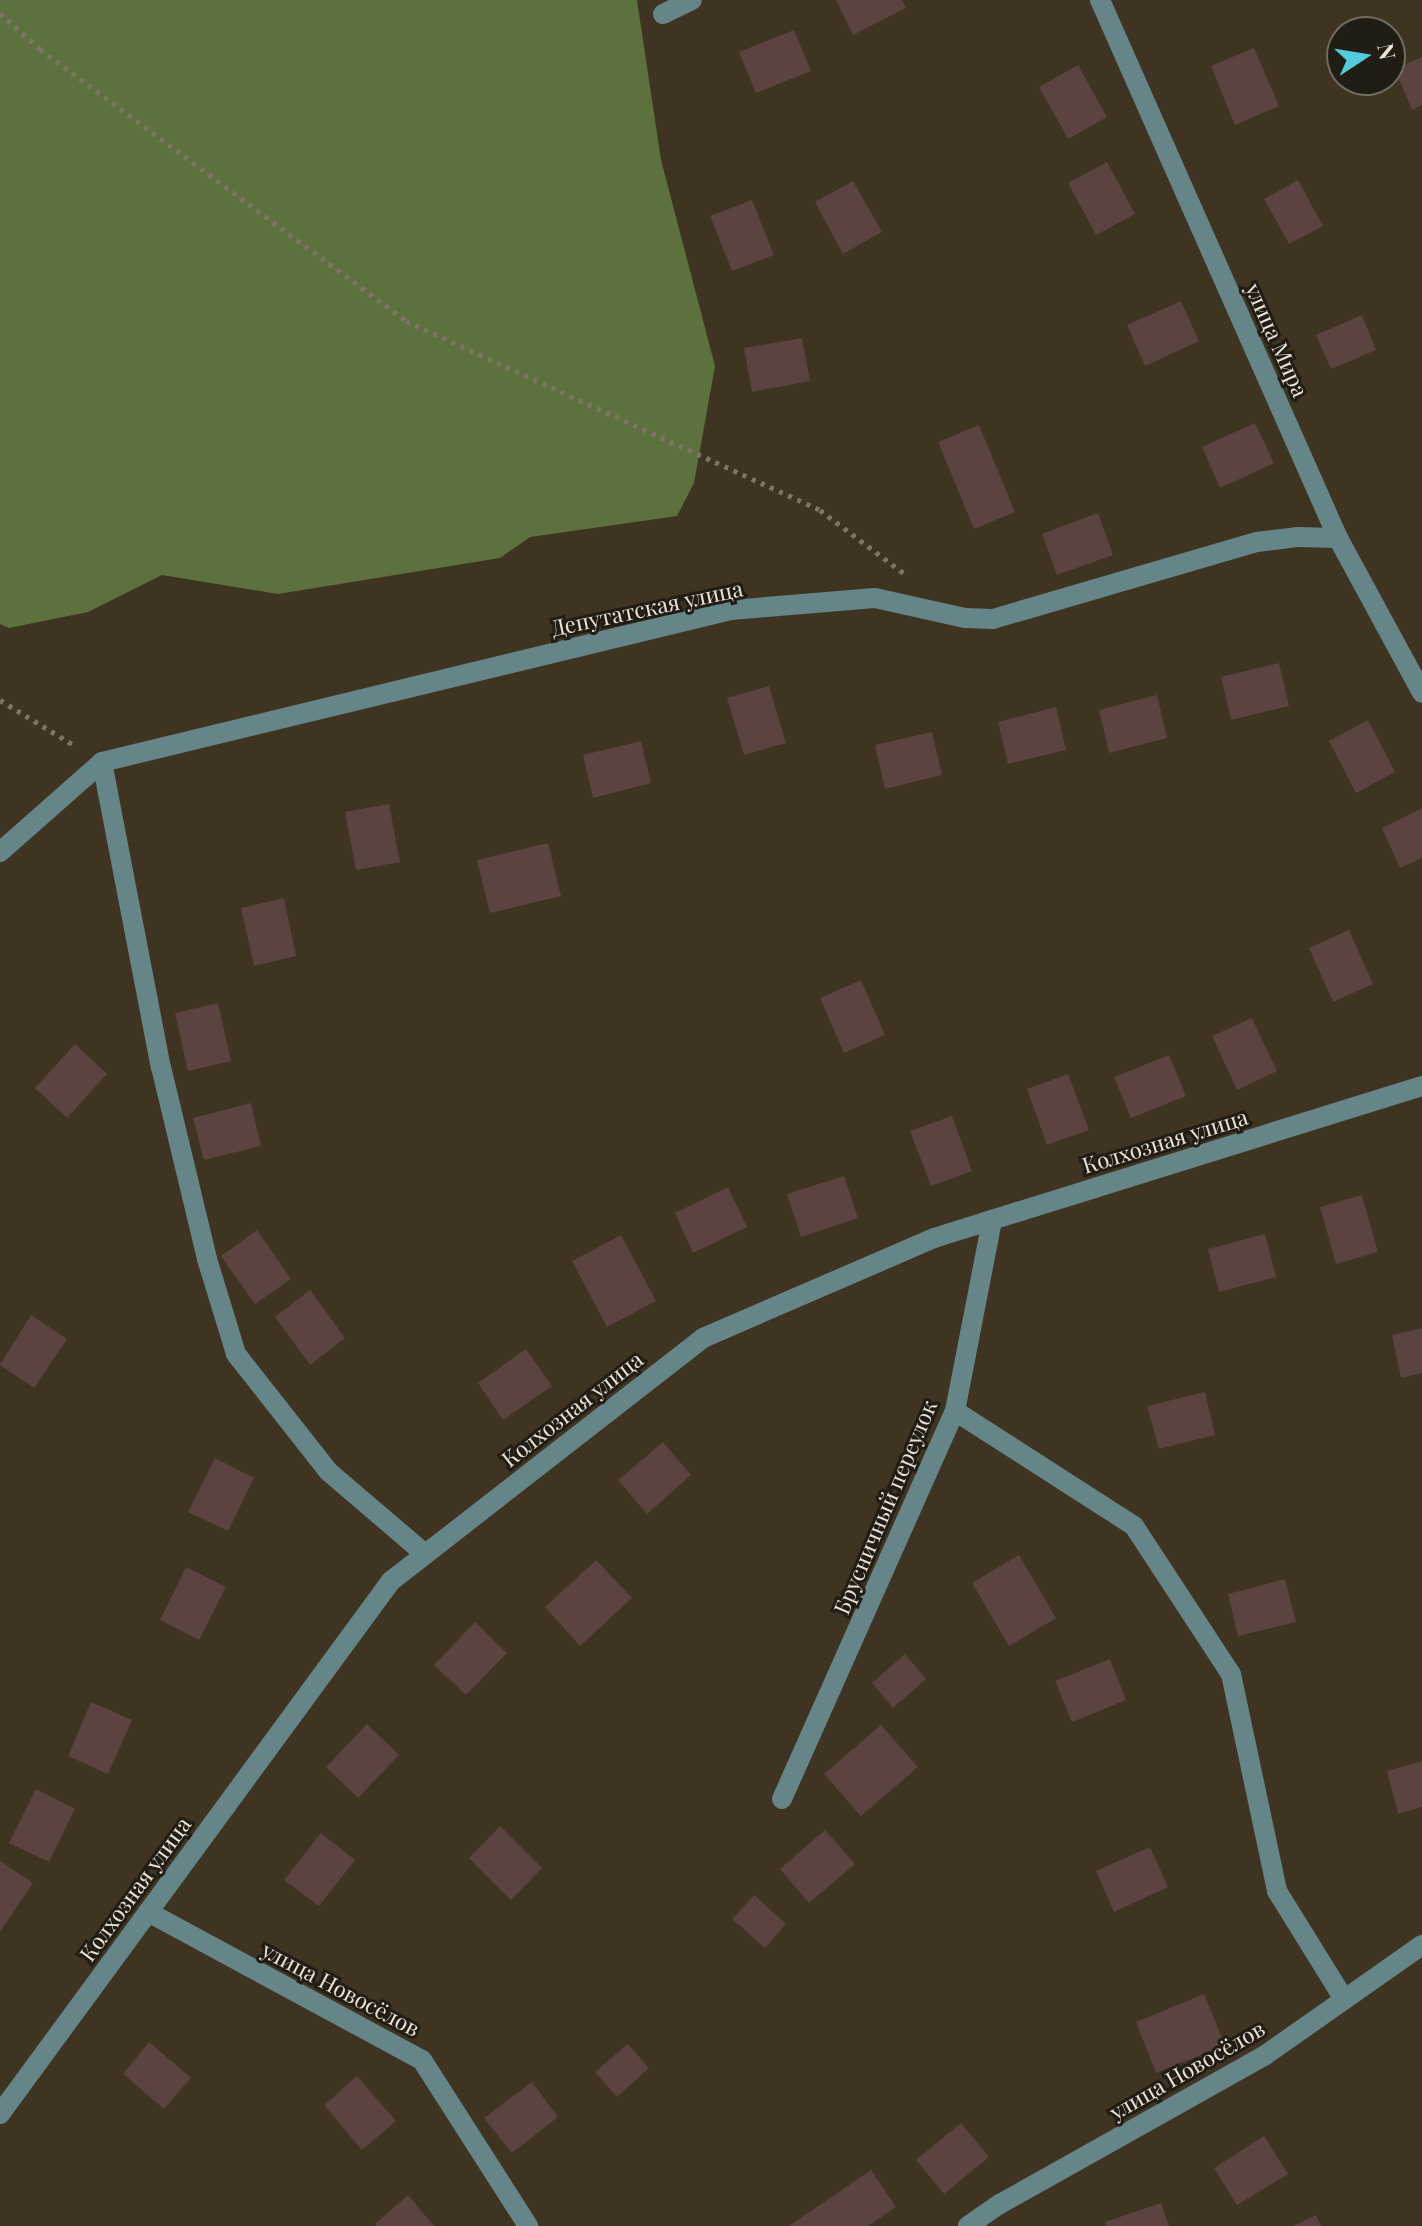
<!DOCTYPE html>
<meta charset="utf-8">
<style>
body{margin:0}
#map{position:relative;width:1422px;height:2226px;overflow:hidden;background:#3e3421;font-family:"Playfair Display",serif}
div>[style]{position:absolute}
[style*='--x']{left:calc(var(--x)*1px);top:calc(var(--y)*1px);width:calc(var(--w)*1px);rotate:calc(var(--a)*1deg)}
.forest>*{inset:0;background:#5d713e}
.building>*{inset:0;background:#5b433f}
.path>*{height:5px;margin-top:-2.5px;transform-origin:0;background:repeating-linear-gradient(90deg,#7d7464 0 4px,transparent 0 10px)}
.minor>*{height:20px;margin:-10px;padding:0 10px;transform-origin:10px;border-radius:10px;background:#668589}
span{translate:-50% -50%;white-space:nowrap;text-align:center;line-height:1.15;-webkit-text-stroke:6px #211c14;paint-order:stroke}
.street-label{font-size:22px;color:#e9e3d7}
.north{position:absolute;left:1326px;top:16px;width:80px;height:80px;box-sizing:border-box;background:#211c14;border:2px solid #716c62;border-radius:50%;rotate:78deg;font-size:22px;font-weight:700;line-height:32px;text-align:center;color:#e9e3d7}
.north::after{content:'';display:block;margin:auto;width:28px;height:36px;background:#53cbda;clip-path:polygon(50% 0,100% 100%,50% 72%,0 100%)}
</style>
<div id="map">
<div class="forest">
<i style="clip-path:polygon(0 0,637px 0,661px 160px,715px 366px,694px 483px,677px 516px,530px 537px,500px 558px,278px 594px,162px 575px,88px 612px,9px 628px,0 624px)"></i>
</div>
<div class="building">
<i style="clip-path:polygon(836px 0,902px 0,906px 8px,853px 35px)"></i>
<i style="clip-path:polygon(794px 30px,811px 71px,756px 93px,739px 52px)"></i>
<i style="clip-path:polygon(1254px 48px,1279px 106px,1235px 125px,1211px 66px)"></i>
<i style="clip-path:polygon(1422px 57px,1422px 105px,1412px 110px,1395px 69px)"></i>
<i style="clip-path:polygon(1078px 65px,1107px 117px,1068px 139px,1039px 87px)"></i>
<i style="clip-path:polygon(1107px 162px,1135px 214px,1096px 235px,1068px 183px)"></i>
<i style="clip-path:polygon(1298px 180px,1323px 226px,1289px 244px,1264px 199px)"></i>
<i style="clip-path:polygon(853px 181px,882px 232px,843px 254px,815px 202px)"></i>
<i style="clip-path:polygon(752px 200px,774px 255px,732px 271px,710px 216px)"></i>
<i style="clip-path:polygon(1181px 301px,1199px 341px,1145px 366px,1127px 325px)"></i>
<i style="clip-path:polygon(1362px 315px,1376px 350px,1331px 369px,1316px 335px)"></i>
<i style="clip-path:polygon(802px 338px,810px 381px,752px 392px,744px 348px)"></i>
<i style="clip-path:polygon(1255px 423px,1274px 463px,1220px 488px,1202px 447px)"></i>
<i style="clip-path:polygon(979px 425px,1015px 512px,974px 529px,938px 442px)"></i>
<i style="clip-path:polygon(1098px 513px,1113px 555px,1057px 575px,1042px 534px)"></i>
<i style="clip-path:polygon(1279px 663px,1289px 706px,1231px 720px,1221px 677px)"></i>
<i style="clip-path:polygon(769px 686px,786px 743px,744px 755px,727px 698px)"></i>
<i style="clip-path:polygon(1157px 695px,1167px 738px,1109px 753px,1099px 710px)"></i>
<i style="clip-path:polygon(1056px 707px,1066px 750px,1008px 764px,998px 722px)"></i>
<i style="clip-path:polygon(1368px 720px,1395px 772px,1356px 793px,1329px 741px)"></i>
<i style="clip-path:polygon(932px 732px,942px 775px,885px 789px,875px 745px)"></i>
<i style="clip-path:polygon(641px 741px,651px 783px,593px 798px,583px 755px)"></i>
<i style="clip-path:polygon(389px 804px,400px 862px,356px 870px,345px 812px)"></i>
<i style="clip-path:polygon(1422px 808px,1422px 858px,1400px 868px,1382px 828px)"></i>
<i style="clip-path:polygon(548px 843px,561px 896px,490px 913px,477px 860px)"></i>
<i style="clip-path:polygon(284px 898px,296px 956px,254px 966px,241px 908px)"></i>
<i style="clip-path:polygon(1349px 930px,1373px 984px,1333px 1002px,1309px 948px)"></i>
<i style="clip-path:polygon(861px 980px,885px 1035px,844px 1053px,820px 998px)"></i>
<i style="clip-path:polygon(218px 1003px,231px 1061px,188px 1071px,175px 1013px)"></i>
<i style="clip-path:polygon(1252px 1018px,1277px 1071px,1237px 1090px,1212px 1036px)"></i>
<i style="clip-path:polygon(75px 1044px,107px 1074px,67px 1118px,35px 1088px)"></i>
<i style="clip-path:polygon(1169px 1055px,1186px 1096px,1131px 1118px,1114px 1077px)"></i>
<i style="clip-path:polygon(1068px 1074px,1089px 1130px,1047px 1145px,1027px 1089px)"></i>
<i style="clip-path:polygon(251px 1103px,261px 1146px,204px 1160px,193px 1118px)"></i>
<i style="clip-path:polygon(952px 1116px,972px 1171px,931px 1186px,910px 1131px)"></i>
<i style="clip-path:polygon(844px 1176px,858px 1218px,801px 1237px,787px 1194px)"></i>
<i style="clip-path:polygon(728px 1187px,747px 1227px,693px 1253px,675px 1213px)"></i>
<i style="clip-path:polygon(1362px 1195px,1378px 1252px,1336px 1264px,1320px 1207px)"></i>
<i style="clip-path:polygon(257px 1230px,291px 1279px,255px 1304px,221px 1256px)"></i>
<i style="clip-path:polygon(1265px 1234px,1276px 1277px,1219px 1292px,1208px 1249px)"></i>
<i style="clip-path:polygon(621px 1235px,656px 1301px,607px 1327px,572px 1261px)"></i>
<i style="clip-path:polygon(310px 1290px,345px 1338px,310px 1365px,275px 1317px)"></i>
<i style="clip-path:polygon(31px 1315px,67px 1339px,34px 1388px,0 1365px)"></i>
<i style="clip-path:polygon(1422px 1328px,1422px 1373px,1401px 1378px,1392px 1335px)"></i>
<i style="clip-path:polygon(526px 1349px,552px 1386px,503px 1420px,478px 1383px)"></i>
<i style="clip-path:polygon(1205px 1392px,1215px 1435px,1159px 1449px,1147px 1406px)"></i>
<i style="clip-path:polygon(663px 1442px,691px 1475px,647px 1514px,618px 1480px)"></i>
<i style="clip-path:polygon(215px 1458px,254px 1478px,228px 1531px,188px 1512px)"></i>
<i style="clip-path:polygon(1019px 1555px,1056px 1618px,1009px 1646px,972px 1583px)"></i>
<i style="clip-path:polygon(596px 1560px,632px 1598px,580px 1646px,545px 1607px)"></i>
<i style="clip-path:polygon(186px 1567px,226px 1587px,199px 1640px,160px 1620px)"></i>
<i style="clip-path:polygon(1285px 1579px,1296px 1622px,1238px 1636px,1228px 1594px)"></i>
<i style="clip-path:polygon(475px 1622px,507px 1653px,466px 1695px,434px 1665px)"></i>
<i style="clip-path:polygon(905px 1654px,926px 1679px,893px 1708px,872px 1683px)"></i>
<i style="clip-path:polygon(1110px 1659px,1126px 1700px,1072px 1722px,1055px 1681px)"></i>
<i style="clip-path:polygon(91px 1702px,132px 1720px,108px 1774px,68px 1756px)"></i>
<i style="clip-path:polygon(367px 1724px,399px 1755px,358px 1798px,326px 1767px)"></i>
<i style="clip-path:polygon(881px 1725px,918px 1767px,861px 1816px,824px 1774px)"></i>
<i style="clip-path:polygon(1422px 1761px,1422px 1807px,1398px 1814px,1387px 1771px)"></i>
<i style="clip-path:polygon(36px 1789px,75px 1809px,49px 1862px,9px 1843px)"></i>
<i style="clip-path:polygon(500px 1826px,542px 1868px,511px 1900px,469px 1858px)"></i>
<i style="clip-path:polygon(825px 1830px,855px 1864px,809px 1903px,780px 1869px)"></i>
<i style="clip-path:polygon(321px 1833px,355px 1860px,319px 1906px,284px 1880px)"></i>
<i style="clip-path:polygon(1150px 1847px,1168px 1887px,1114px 1912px,1096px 1871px)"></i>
<i style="clip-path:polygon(0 1861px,33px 1883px,0 1932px)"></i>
<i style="clip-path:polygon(754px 1895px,786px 1924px,765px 1948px,732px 1919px)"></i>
<i style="clip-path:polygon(1204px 1994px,1225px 2045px,1156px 2073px,1136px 2022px)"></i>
<i style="clip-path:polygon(149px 2042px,191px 2078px,164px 2109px,123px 2074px)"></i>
<i style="clip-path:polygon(628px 2044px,649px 2068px,617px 2097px,595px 2072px)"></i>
<i style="clip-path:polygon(357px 2076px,396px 2121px,362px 2150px,324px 2105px)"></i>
<i style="clip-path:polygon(532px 2082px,558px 2117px,512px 2153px,484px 2118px)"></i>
<i style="clip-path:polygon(961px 2123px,989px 2157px,944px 2194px,916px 2160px)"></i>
<i style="clip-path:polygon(1264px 2136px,1288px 2174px,1237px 2205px,1214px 2168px)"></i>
<i style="clip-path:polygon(871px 2170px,896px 2207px,868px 2226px,789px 2226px)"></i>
<i style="clip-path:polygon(408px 2195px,434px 2226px,376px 2226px,375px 2224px)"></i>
<i style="clip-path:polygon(1161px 2203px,1169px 2226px,1106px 2226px,1105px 2222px)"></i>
<i style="clip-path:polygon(1316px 2215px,1321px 2226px,1294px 2226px)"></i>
</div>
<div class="path">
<i style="--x:0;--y:13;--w:54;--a:42"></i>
<i style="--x:40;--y:49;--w:456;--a:36.6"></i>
<i style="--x:406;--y:321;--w:455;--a:24.5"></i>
<i style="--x:820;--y:510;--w:106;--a:37"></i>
<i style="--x:0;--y:700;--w:90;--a:31.4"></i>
</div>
<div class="minor">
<i style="--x:1100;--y:0;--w:588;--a:66.14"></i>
<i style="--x:1338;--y:538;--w:176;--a:61.5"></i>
<i style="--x:663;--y:14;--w:32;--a:-26"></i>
<i style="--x:102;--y:762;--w:311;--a:79.1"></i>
<i style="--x:161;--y:1067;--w:197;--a:76.5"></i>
<i style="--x:207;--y:1259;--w:99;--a:73"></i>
<i style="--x:236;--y:1354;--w:150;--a:51.8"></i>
<i style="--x:329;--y:1472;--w:126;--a:40.5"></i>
<i style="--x:0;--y:852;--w:136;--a:-41.4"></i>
<i style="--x:102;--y:762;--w:647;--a:-13.59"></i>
<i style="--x:731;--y:610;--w:144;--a:-4.8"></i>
<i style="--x:875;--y:598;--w:92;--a:12.5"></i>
<i style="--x:965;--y:618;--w:28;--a:2"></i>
<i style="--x:993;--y:619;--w:275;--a:-16.3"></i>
<i style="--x:1257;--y:542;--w:40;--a:-7.1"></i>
<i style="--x:1297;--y:537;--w:41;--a:1.4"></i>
<i style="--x:955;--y:1411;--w:213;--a:32.7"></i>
<i style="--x:1134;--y:1526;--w:177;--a:56.8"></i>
<i style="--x:1231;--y:1674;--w:222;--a:78"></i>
<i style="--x:1277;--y:1891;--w:127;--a:58.2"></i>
<i style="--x:782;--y:1799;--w:425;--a:-66"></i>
<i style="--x:955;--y:1411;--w:195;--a:-79"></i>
<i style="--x:148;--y:1912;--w:311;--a:28.4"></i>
<i style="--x:422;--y:2060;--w:197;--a:57.4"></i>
<i style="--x:0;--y:2114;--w:661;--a:-53.74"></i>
<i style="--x:391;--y:1581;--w:395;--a:-37.9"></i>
<i style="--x:703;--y:1338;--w:252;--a:-23.4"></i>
<i style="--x:934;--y:1238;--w:511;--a:-17.3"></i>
<i style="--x:968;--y:2226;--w:39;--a:-35"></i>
<i style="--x:1000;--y:2204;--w:303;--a:-29.3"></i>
<i style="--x:1264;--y:2056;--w:193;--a:-35.1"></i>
</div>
<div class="street-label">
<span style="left:1277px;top:340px;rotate:66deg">улица Мира</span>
<span style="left:647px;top:608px;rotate:-12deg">Депутатская улица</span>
<span style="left:1165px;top:1141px;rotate:-17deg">Колхозная улица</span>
<span style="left:572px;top:1409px;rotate:-38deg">Колхозная улица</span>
<span style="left:885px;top:1507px;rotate:-67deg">Брусничный переулок</span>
<span style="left:135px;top:1889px;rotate:-54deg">Колхозная улица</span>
<span style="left:341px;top:1989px;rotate:28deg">улица Новосёлов</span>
<span style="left:1187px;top:2070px;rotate:-30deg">улица Новосёлов</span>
</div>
<div class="north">N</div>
</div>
